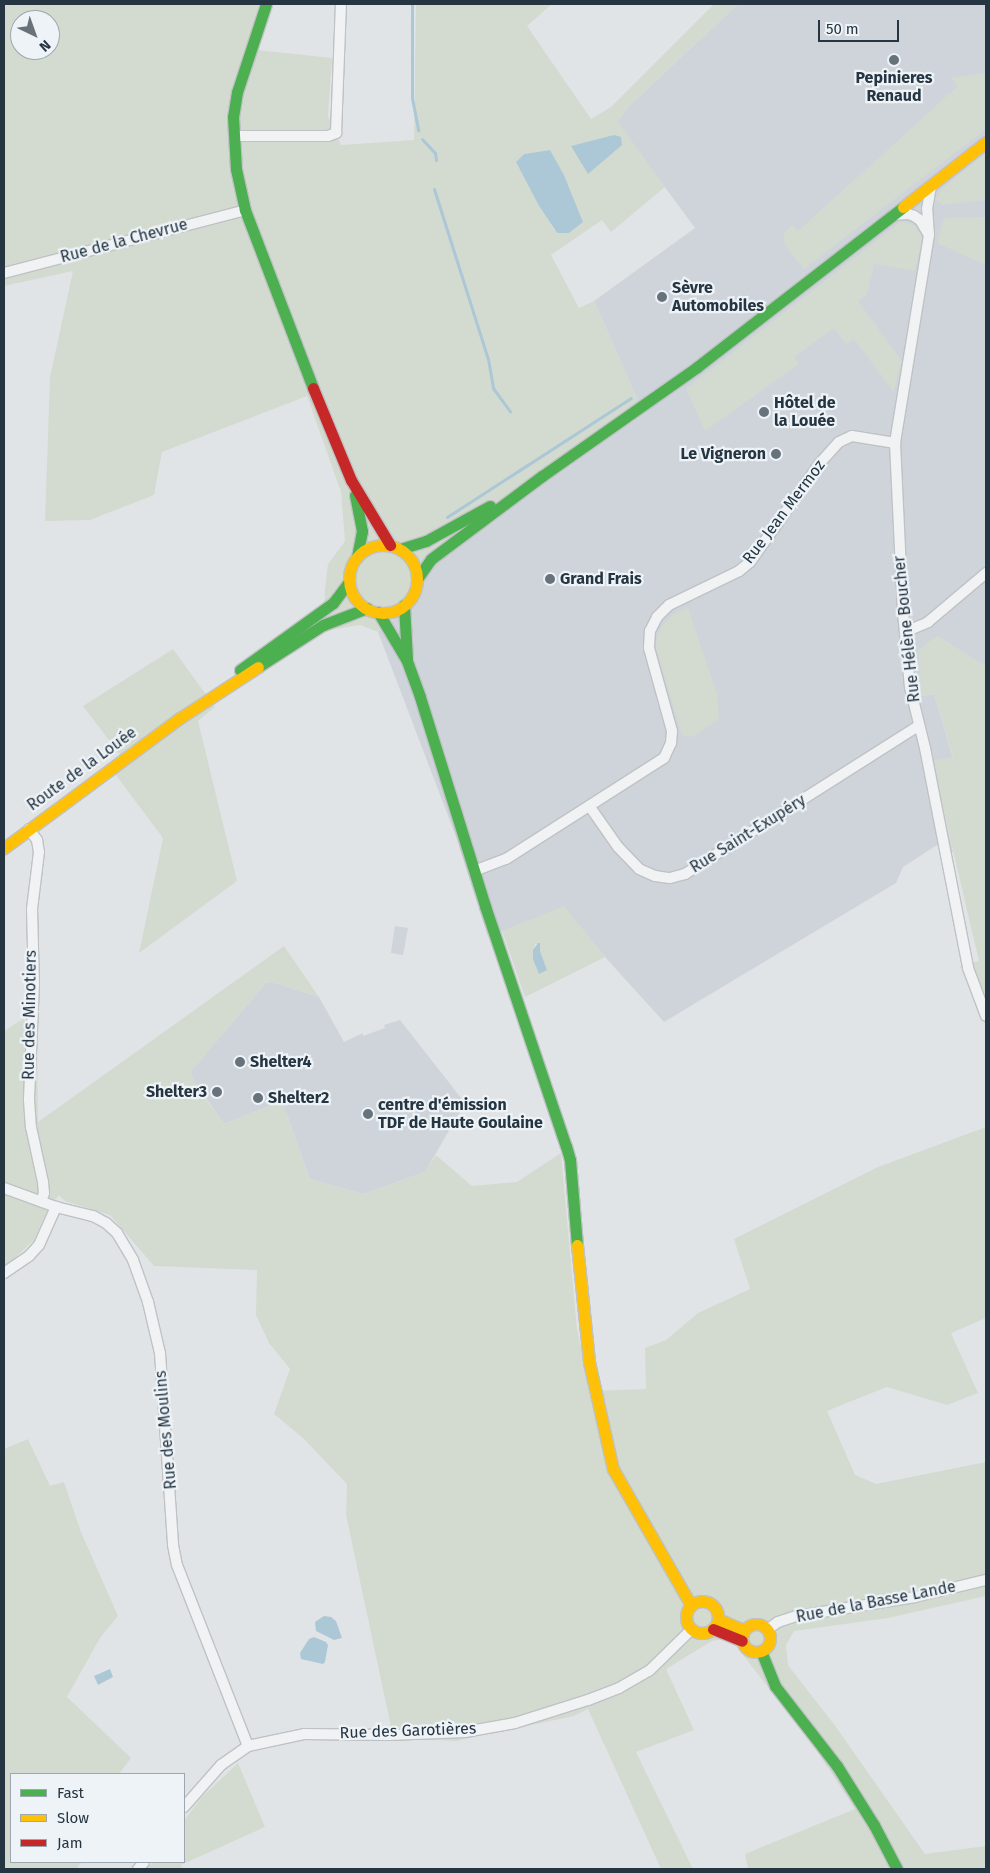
<!DOCTYPE html>
<meta charset="utf-8">
<style>
body{margin:0}
#map{position:relative;width:990px;height:1873px;overflow:hidden;background:#e1e4e6;font-family:"Fira Sans",sans-serif}
div>[style]{position:absolute}
[style*='--x']{left:calc(var(--x)*1px);top:calc(var(--y)*1px);width:calc(var(--w)*1px);rotate:calc(var(--a)*1deg)}
.built>*{inset:0;background:#ced4da}
.green>*{inset:0;background:#d3dbd0}
.water>*{inset:0;background:#acc7d5}
.stream>*{height:3px;margin:-1.5px;padding:0 1.5px;transform-origin:1.5px;border-radius:1.5px;background:#acc7d5}
.roads{filter:drop-shadow(1px 0 #bfc2c4) drop-shadow(-1px 0 #bfc2c4) drop-shadow(0 1px #bfc2c4) drop-shadow(0 -1px #bfc2c4)}
.street>*{height:10px;margin:-5px;padding:0 5px;transform-origin:5px;border-radius:5px;background:#f0f2f3}
.fast>*{height:11px;margin:-5.5px;padding:0 5.5px;transform-origin:5.5px;border-radius:5.5px;background:#4caf50}
.slow>*{height:11px;margin:-5.5px;padding:0 5.5px;transform-origin:5.5px;border-radius:5.5px;background:#ffc107}
.slow>.ring{margin:-5.5px;padding:0;box-sizing:content-box;background:none;border:11px solid #ffc107;border-radius:50%}
.jam>*{height:11px;margin:-5.5px;padding:0 5.5px;transform-origin:5.5px;border-radius:5.5px;background:#c62828}
.dots>*{width:14px;height:14px;translate:-50% -50%;box-sizing:border-box;border:2px solid #eef3f7;border-radius:50%}
span{translate:-50% -50%;white-space:nowrap;text-align:center;line-height:1.15;-webkit-text-stroke:4.5px #eef3f7;paint-order:stroke}
.poi-label{font-size:16px;color:#253542;font-weight:700}
.left{translate:0 -50%;text-align:left}
.right{translate:-100% -50%;text-align:right}
.street-label{font-size:16px;color:#253542}
.frame{position:absolute;inset:0;border:5px solid #253542;pointer-events:none}
.legend{position:absolute;left:10px;top:1773px;width:175px;height:90px;box-sizing:border-box;background:#eef3f7;border:1px solid #9ea7af;margin:0;padding:6px 9px;list-style:none;font-size:15px;color:#253542}
.legend li{display:flex;align-items:center;gap:10px;height:25px}
.legend b{width:25px;border:1px solid #9ea7af}
.north{position:absolute;left:10px;top:10px;width:50px;height:50px;box-sizing:border-box;background:#eef3f7;border:1px solid #9ea7af;border-radius:50%;rotate:138deg;font-size:14px;font-weight:700;line-height:20px;text-align:center;color:#253542}
.north::after{content:'';display:block;margin:auto;width:18px;height:22px;background:#67727b;clip-path:polygon(50% 0,100% 100%,50% 72%,0 100%)}
.scale{position:absolute;left:818px;top:20px;width:81px;height:22px;box-sizing:border-box;border:2px solid #253542;border-top:0;padding-left:6px;font-size:15px;line-height:18px;white-space:nowrap;color:#253542;-webkit-text-stroke:4px #eef3f7;paint-order:stroke}
</style>
<div id="map">
<div class="built">
<i style="clip-path:polygon(738px 4px,986px 4px,986px 667px,937px 636px,923px 696px,934px 694px,953px 758px,932px 761px,953px 852px,944px 854px,937px 845px,903px 867px,896px 883px,664px 1022px,605px 957px,564px 907px,488px 937px,455px 834px,378px 632px,415px 602px,429px 563px,644px 414px,594px 301px,695px 228px,617px 122px,628px 107px)"></i>
<i style="clip-path:polygon(395px 926px,408px 928px,403px 955px,391px 953px)"></i>
<i style="clip-path:polygon(272px 982px,319px 997px,344px 1042px,363px 1033px,363px 1036px,385px 1028px,384px 1025px,400px 1020px,465px 1103px,425px 1172px,363px 1194px,310px 1179px,282px 1101px,224px 1124px,192px 1078px,192px 1070px,266px 983px)"></i>
</div>
<div class="green">
<i style="clip-path:polygon(evenodd,4px 4px,271px 4px,257px 50px,332px 58px,328px 116px,341px 145px,414px 140px,416px 4px,552px 4px,527px 26px,591px 119px,611px 107px,714px 4px,738px 4px,628px 107px,618px 122px,665px 187px,611px 232px,602px 220px,551px 255px,579px 308px,594px 301px,644px 414px,429px 563px,415px 602px,378px 632px,360px 625px,323px 631px,325px 589px,328px 564px,345px 541px,341px 492px,307px 396px,162px 452px,154px 495px,90px 520px,45px 521px,50px 377px,73px 271px,4px 286px,4px 4px,20px 20px,50px 20px,50px 50px,20px 50px,20px 20px,4px 4px,550px 150px,564px 175px,583px 222px,569px 233px,557px 233px,553px 228px,516px 162px,524px 154px,550px 150px)"></i>
<i style="clip-path:polygon(983px 73px,986px 75px,986px 129px,804px 269px,785px 245px,783px 235px,792px 225px,798px 231px,958px 86px,951px 78px)"></i>
<i style="clip-path:polygon(986px 153px,986px 200px,943px 205px,935px 199px,943px 188px)"></i>
<i style="clip-path:polygon(986px 217px,986px 265px,937px 243px,944px 218px)"></i>
<i style="clip-path:polygon(902px 221px,915px 226px,922px 238px,915px 271px,874px 264px,867px 295px,858px 301px,901px 360px,894px 392px,854px 339px,846px 344px,834px 328px,794px 357px,799px 364px,705px 431px,686px 389px)"></i>
<i style="clip-path:polygon(688px 608px,717px 694px,719px 719px,692px 737px,682px 735px,656px 648px,657px 636px,663px 625px,674px 614px)"></i>
<i style="clip-path:polygon(937px 636px,986px 667px,986px 1026px,960px 966px,979px 961px,932px 761px,953px 757px,934px 694px,922px 696px,920px 680px,918px 650px)"></i>
<i style="clip-path:polygon(173px 649px,215px 707px,198px 721px,237px 881px,139px 953px,163px 838px,115px 774px,127px 764px,83px 706px)"></i>
<i style="clip-path:polygon(evenodd,564px 906px,605px 957px,525px 997px,502px 931px,564px 906px,535px 944px,540px 944px,540px 951px,547px 970px,533px 959px,535px 944px)"></i>
<i style="clip-path:polygon(284px 946px,319px 997px,272px 982px,266px 983px,192px 1070px,192px 1078px,207px 1101px,224px 1124px,282px 1101px,310px 1179px,363px 1194px,425px 1172px,436px 1155px,472px 1186px,517px 1182px,561px 1153px,577px 1329px,591px 1391px,646px 1389px,645px 1348px,666px 1340px,698px 1313px,750px 1289px,734px 1239px,878px 1167px,986px 1127px,986px 1318px,951px 1333px,978px 1393px,947px 1405px,887px 1387px,827px 1411px,855px 1475px,876px 1484px,986px 1462px,986px 1596px,888px 1618px,794px 1631px,786px 1645px,788px 1665px,836px 1727px,925px 1854px,986px 1846px,986px 1868px,748px 1869px,745px 1854px,855px 1809px,815px 1748px,733px 1642px,724px 1639px,712px 1641px,666px 1669px,694px 1730px,636px 1752px,693px 1869px,661px 1869px,588px 1709px,574px 1716px,456px 1741px,391px 1738px,391px 1727px,346px 1515px,347px 1484px,303px 1438px,274px 1414px,290px 1369px,269px 1343px,256px 1315px,257px 1270px,154px 1266px,110px 1215px,65px 1201px,59px 1195px,47px 1211px,34px 1240px,4px 1268px,4px 1031px,23px 1019px,37px 1031px,38px 1122px)"></i>
<i style="clip-path:polygon(28px 1439px,50px 1486px,64px 1482px,81px 1532px,118px 1616px,100px 1638px,67px 1697px,131px 1758px,119px 1774px,11px 1774px,11px 1862px,82px 1862px,76px 1869px,4px 1869px,4px 1449px)"></i>
<i style="clip-path:polygon(238px 1763px,265px 1827px,181px 1865px,182px 1869px,146px 1869px,153px 1862px,184px 1862px,184px 1821px,201px 1798px)"></i>
</div>
<div class="water">
<i style="clip-path:polygon(614px 135px,621px 137px,622px 145px,588px 174px,571px 146px)"></i>
<i style="clip-path:polygon(550px 150px,564px 175px,583px 222px,569px 233px,557px 233px,538px 204px,516px 162px,524px 154px)"></i>
<i style="clip-path:polygon(538px 943px,540px 943px,540px 951px,547px 970px,539px 974px,533px 959px,533px 950px)"></i>
<i style="clip-path:polygon(324px 1616px,331px 1617px,336px 1621px,342px 1638px,334px 1640px,316px 1631px,315px 1622px)"></i>
<i style="clip-path:polygon(314px 1637px,326px 1642px,328px 1645px,325px 1662px,323px 1664px,301px 1659px,300px 1653px,309px 1639px)"></i>
<i style="clip-path:polygon(110px 1669px,113px 1677px,98px 1685px,94px 1676px)"></i>
</div>
<div class="stream">
<i style="--x:412;--y:4;--w:94;--a:90"></i>
<i style="--x:412;--y:98;--w:33;--a:79"></i>
<i style="--x:422;--y:139;--w:19;--a:47"></i>
<i style="--x:435;--y:153;--w:7;--a:82"></i>
<i style="--x:434;--y:189;--w:178;--a:72.4"></i>
<i style="--x:488;--y:359;--w:29;--a:80"></i>
<i style="--x:493;--y:388;--w:29;--a:54"></i>
<i style="--x:447;--y:517;--w:219;--a:-32.9"></i>
</div>
<div class="roads">
<div class="street">
<i style="--x:234;--y:136;--w:94;--a:0"></i>
<i style="--x:328;--y:136;--w:9;--a:-21"></i>
<i style="--x:336;--y:133;--w:129;--a:-87.8"></i>
<i style="--x:893;--y:215;--w:15;--a:-4"></i>
<i style="--x:908;--y:214;--w:6;--a:18"></i>
<i style="--x:914;--y:216;--w:7;--a:34"></i>
<i style="--x:920;--y:220;--w:17;--a:59"></i>
<i style="--x:929;--y:235;--w:26;--a:-94"></i>
<i style="--x:927;--y:209;--w:23;--a:-80"></i>
<i style="--x:929;--y:235;--w:211;--a:99.3"></i>
<i style="--x:895;--y:443;--w:169;--a:87.3"></i>
<i style="--x:903;--y:612;--w:75;--a:84.7"></i>
<i style="--x:910;--y:687;--w:63;--a:76.2"></i>
<i style="--x:925;--y:748;--w:224;--a:78.9"></i>
<i style="--x:968;--y:968;--w:51;--a:69.4"></i>
<i style="--x:4;--y:273;--w:249;--a:-14.6"></i>
<i style="--x:905;--y:632;--w:25;--a:-23"></i>
<i style="--x:928;--y:622;--w:76;--a:-40.2"></i>
<i style="--x:590;--y:807;--w:49;--a:55"></i>
<i style="--x:618;--y:847;--w:30;--a:46"></i>
<i style="--x:639;--y:869;--w:17;--a:24"></i>
<i style="--x:655;--y:876;--w:15;--a:8"></i>
<i style="--x:670;--y:878;--w:16;--a:-15"></i>
<i style="--x:685;--y:874;--w:276;--a:-32.4"></i>
<i style="--x:29;--y:829;--w:14;--a:54"></i>
<i style="--x:37;--y:840;--w:12;--a:81"></i>
<i style="--x:39;--y:852;--w:57;--a:97"></i>
<i style="--x:32;--y:909;--w:75;--a:88.5"></i>
<i style="--x:34;--y:984;--w:116;--a:92.5"></i>
<i style="--x:29;--y:1100;--w:27;--a:86"></i>
<i style="--x:31;--y:1127;--w:56;--a:77.7"></i>
<i style="--x:43;--y:1182;--w:11;--a:85"></i>
<i style="--x:44;--y:1193;--w:9;--a:108"></i>
<i style="--x:474;--y:871;--w:34;--a:-21"></i>
<i style="--x:506;--y:859;--w:188;--a:-32.6"></i>
<i style="--x:664;--y:758;--w:17;--a:-65"></i>
<i style="--x:671;--y:743;--w:12;--a:-85"></i>
<i style="--x:672;--y:731;--w:86;--a:-105.5"></i>
<i style="--x:649;--y:648;--w:17;--a:-87"></i>
<i style="--x:650;--y:631;--w:16;--a:-63"></i>
<i style="--x:657;--y:617;--w:17;--a:-45"></i>
<i style="--x:669;--y:605;--w:78;--a:-25.9"></i>
<i style="--x:739;--y:571;--w:14;--a:-39"></i>
<i style="--x:750;--y:562;--w:121;--a:-54.7"></i>
<i style="--x:820;--y:463;--w:28;--a:-48"></i>
<i style="--x:839;--y:442;--w:14;--a:-25"></i>
<i style="--x:852;--y:436;--w:44;--a:9.2"></i>
<i style="--x:4;--y:1188;--w:55;--a:20.1"></i>
<i style="--x:56;--y:1207;--w:38;--a:14"></i>
<i style="--x:93;--y:1216;--w:15;--a:28"></i>
<i style="--x:106;--y:1223;--w:15;--a:42"></i>
<i style="--x:117;--y:1233;--w:31;--a:59"></i>
<i style="--x:133;--y:1260;--w:45;--a:70.3"></i>
<i style="--x:148;--y:1302;--w:52;--a:76.8"></i>
<i style="--x:160;--y:1353;--w:192;--a:86.1"></i>
<i style="--x:173;--y:1545;--w:20;--a:79"></i>
<i style="--x:177;--y:1565;--w:194;--a:68.6"></i>
<i style="--x:4;--y:1273;--w:30;--a:-34"></i>
<i style="--x:29;--y:1256;--w:15;--a:-48"></i>
<i style="--x:39;--y:1245;--w:42;--a:-65.9"></i>
<i style="--x:768;--y:1629;--w:12;--a:-35"></i>
<i style="--x:778;--y:1622;--w:20;--a:-18"></i>
<i style="--x:797;--y:1616;--w:120;--a:-9.1"></i>
<i style="--x:915;--y:1597;--w:73;--a:-13.5"></i>
<i style="--x:184;--y:1807;--w:56;--a:-48.6"></i>
<i style="--x:221;--y:1765;--w:33;--a:-35"></i>
<i style="--x:248;--y:1746;--w:57;--a:-12.1"></i>
<i style="--x:304;--y:1734;--w:84;--a:0.7"></i>
<i style="--x:388;--y:1735;--w:77;--a:-2.2"></i>
<i style="--x:465;--y:1732;--w:51;--a:-10.2"></i>
<i style="--x:515;--y:1723;--w:77;--a:-17.5"></i>
<i style="--x:588;--y:1700;--w:33;--a:-21"></i>
<i style="--x:619;--y:1688;--w:34;--a:-30"></i>
<i style="--x:649;--y:1671;--w:59;--a:-44.3"></i>
<i style="--x:138;--y:1869;--w:9;--a:-49"></i>
</div>
<div class="fast">
<i style="--x:266;--y:4;--w:93;--a:108.2"></i>
<i style="--x:237;--y:92;--w:25;--a:99"></i>
<i style="--x:233;--y:117;--w:52;--a:86.7"></i>
<i style="--x:236;--y:169;--w:42;--a:77.6"></i>
<i style="--x:245;--y:210;--w:191;--a:69.1"></i>
<i style="--x:355;--y:495;--w:37;--a:79"></i>
<i style="--x:362;--y:531;--w:26;--a:101"></i>
<i style="--x:400;--y:549;--w:27;--a:-17"></i>
<i style="--x:426;--y:541;--w:73;--a:-28.7"></i>
<i style="--x:417;--y:579;--w:24;--a:-55"></i>
<i style="--x:431;--y:559;--w:139;--a:-36.8"></i>
<i style="--x:542;--y:476;--w:189;--a:-35.1"></i>
<i style="--x:697;--y:367;--w:261;--a:-37.8"></i>
<i style="--x:404;--y:605;--w:53;--a:86.8"></i>
<i style="--x:378;--y:612;--w:57;--a:59.4"></i>
<i style="--x:407;--y:661;--w:38;--a:70"></i>
<i style="--x:420;--y:697;--w:219;--a:72.7"></i>
<i style="--x:485;--y:906;--w:253;--a:71.4"></i>
<i style="--x:566;--y:1146;--w:15;--a:74"></i>
<i style="--x:570;--y:1160;--w:85;--a:85.3"></i>
<i style="--x:258;--y:667;--w:77;--a:-32.9"></i>
<i style="--x:323;--y:625;--w:47;--a:-21.1"></i>
<i style="--x:240;--y:670;--w:115;--a:-35.8"></i>
<i style="--x:333;--y:603;--w:26;--a:-53"></i>
<i style="--x:761;--y:1651;--w:38;--a:68"></i>
<i style="--x:775;--y:1686;--w:101;--a:52.2"></i>
<i style="--x:837;--y:1766;--w:70;--a:57.9"></i>
<i style="--x:874;--y:1825;--w:50;--a:62.4"></i>
</div>
<div class="slow">
<i style="--x:903;--y:207;--w:105;--a:-38.1"></i>
<i class="ring" style="left:349px;top:545px;width:57px;height:57px"></i>
<i style="--x:4;--y:848;--w:219;--a:-36.5"></i>
<i style="--x:180;--y:718;--w:93;--a:-33.2"></i>
<i style="--x:577;--y:1245;--w:118;--a:84.1"></i>
<i style="--x:589;--y:1362;--w:110;--a:77.4"></i>
<i style="--x:613;--y:1469;--w:157;--a:60.2"></i>
<i class="ring" style="left:686px;top:1601px;width:21px;height:21px"></i>
<i style="--x:718;--y:1619;--w:28;--a:23"></i>
<i class="ring" style="left:742px;top:1624px;width:17px;height:17px"></i>
</div>
<div class="jam">
<i style="--x:313;--y:388;--w:100;--a:67.6"></i>
<i style="--x:351;--y:480;--w:76;--a:59"></i>
<i style="--x:713;--y:1629;--w:31;--a:22"></i>
</div>
</div>
<div class="dots">
<i style="left:894px;top:60px;background:#67727b"></i>
<i style="left:662px;top:297px;background:#67727b"></i>
<i style="left:764px;top:412px;background:#67727b"></i>
<i style="left:776px;top:454px;background:#67727b"></i>
<i style="left:550px;top:579px;background:#67727b"></i>
<i style="left:240px;top:1062px;background:#67727b"></i>
<i style="left:217px;top:1092px;background:#67727b"></i>
<i style="left:258px;top:1098px;background:#67727b"></i>
<i style="left:368px;top:1114px;background:#67727b"></i>
</div>
<div class="poi-label">
<span style="left:894px;top:87px">Pepinieres<br>Renaud</span>
<span class="left" style="left:672px;top:297px">Sèvre<br>Automobiles</span>
<span class="left" style="left:774px;top:412px">Hôtel de<br>la Louée</span>
<span class="right" style="left:766px;top:454px">Le Vigneron</span>
<span class="left" style="left:560px;top:579px">Grand Frais</span>
<span class="left" style="left:250px;top:1062px">Shelter4</span>
<span class="right" style="left:207px;top:1092px">Shelter3</span>
<span class="left" style="left:268px;top:1098px">Shelter2</span>
<span class="left" style="left:378px;top:1114px">centre d'émission<br>TDF de Haute Goulaine</span>
</div>
<div class="street-label">
<span style="left:124px;top:241px;rotate:-15deg">Rue de la Chevrue</span>
<span style="left:784px;top:512px;rotate:-53deg">Rue Jean Mermoz</span>
<span style="left:907px;top:629px;rotate:-96deg">Rue Hélène Boucher</span>
<span style="left:82px;top:769px;rotate:-36deg">Route de la Louée</span>
<span style="left:748px;top:834px;rotate:-32deg">Rue Saint-Exupéry</span>
<span style="left:30px;top:1015px;rotate:-89deg">Rue des Minotiers</span>
<span style="left:166px;top:1430px;rotate:-95deg">Rue des Moulins</span>
<span style="left:876px;top:1602px;rotate:-11deg">Rue de la Basse Lande</span>
<span style="left:408px;top:1731px;rotate:-2deg">Rue des Garotières</span>
</div>
<div class="frame"></div>
<ul class="legend">
<li><b style="height:6px;background:#4caf50"></b>Fast</li>
<li><b style="height:6px;background:#ffc107"></b>Slow</li>
<li><b style="height:6px;background:#c62828"></b>Jam</li>
</ul>
<div class="north">N</div>
<div class="scale">50 m</div>
</div>
